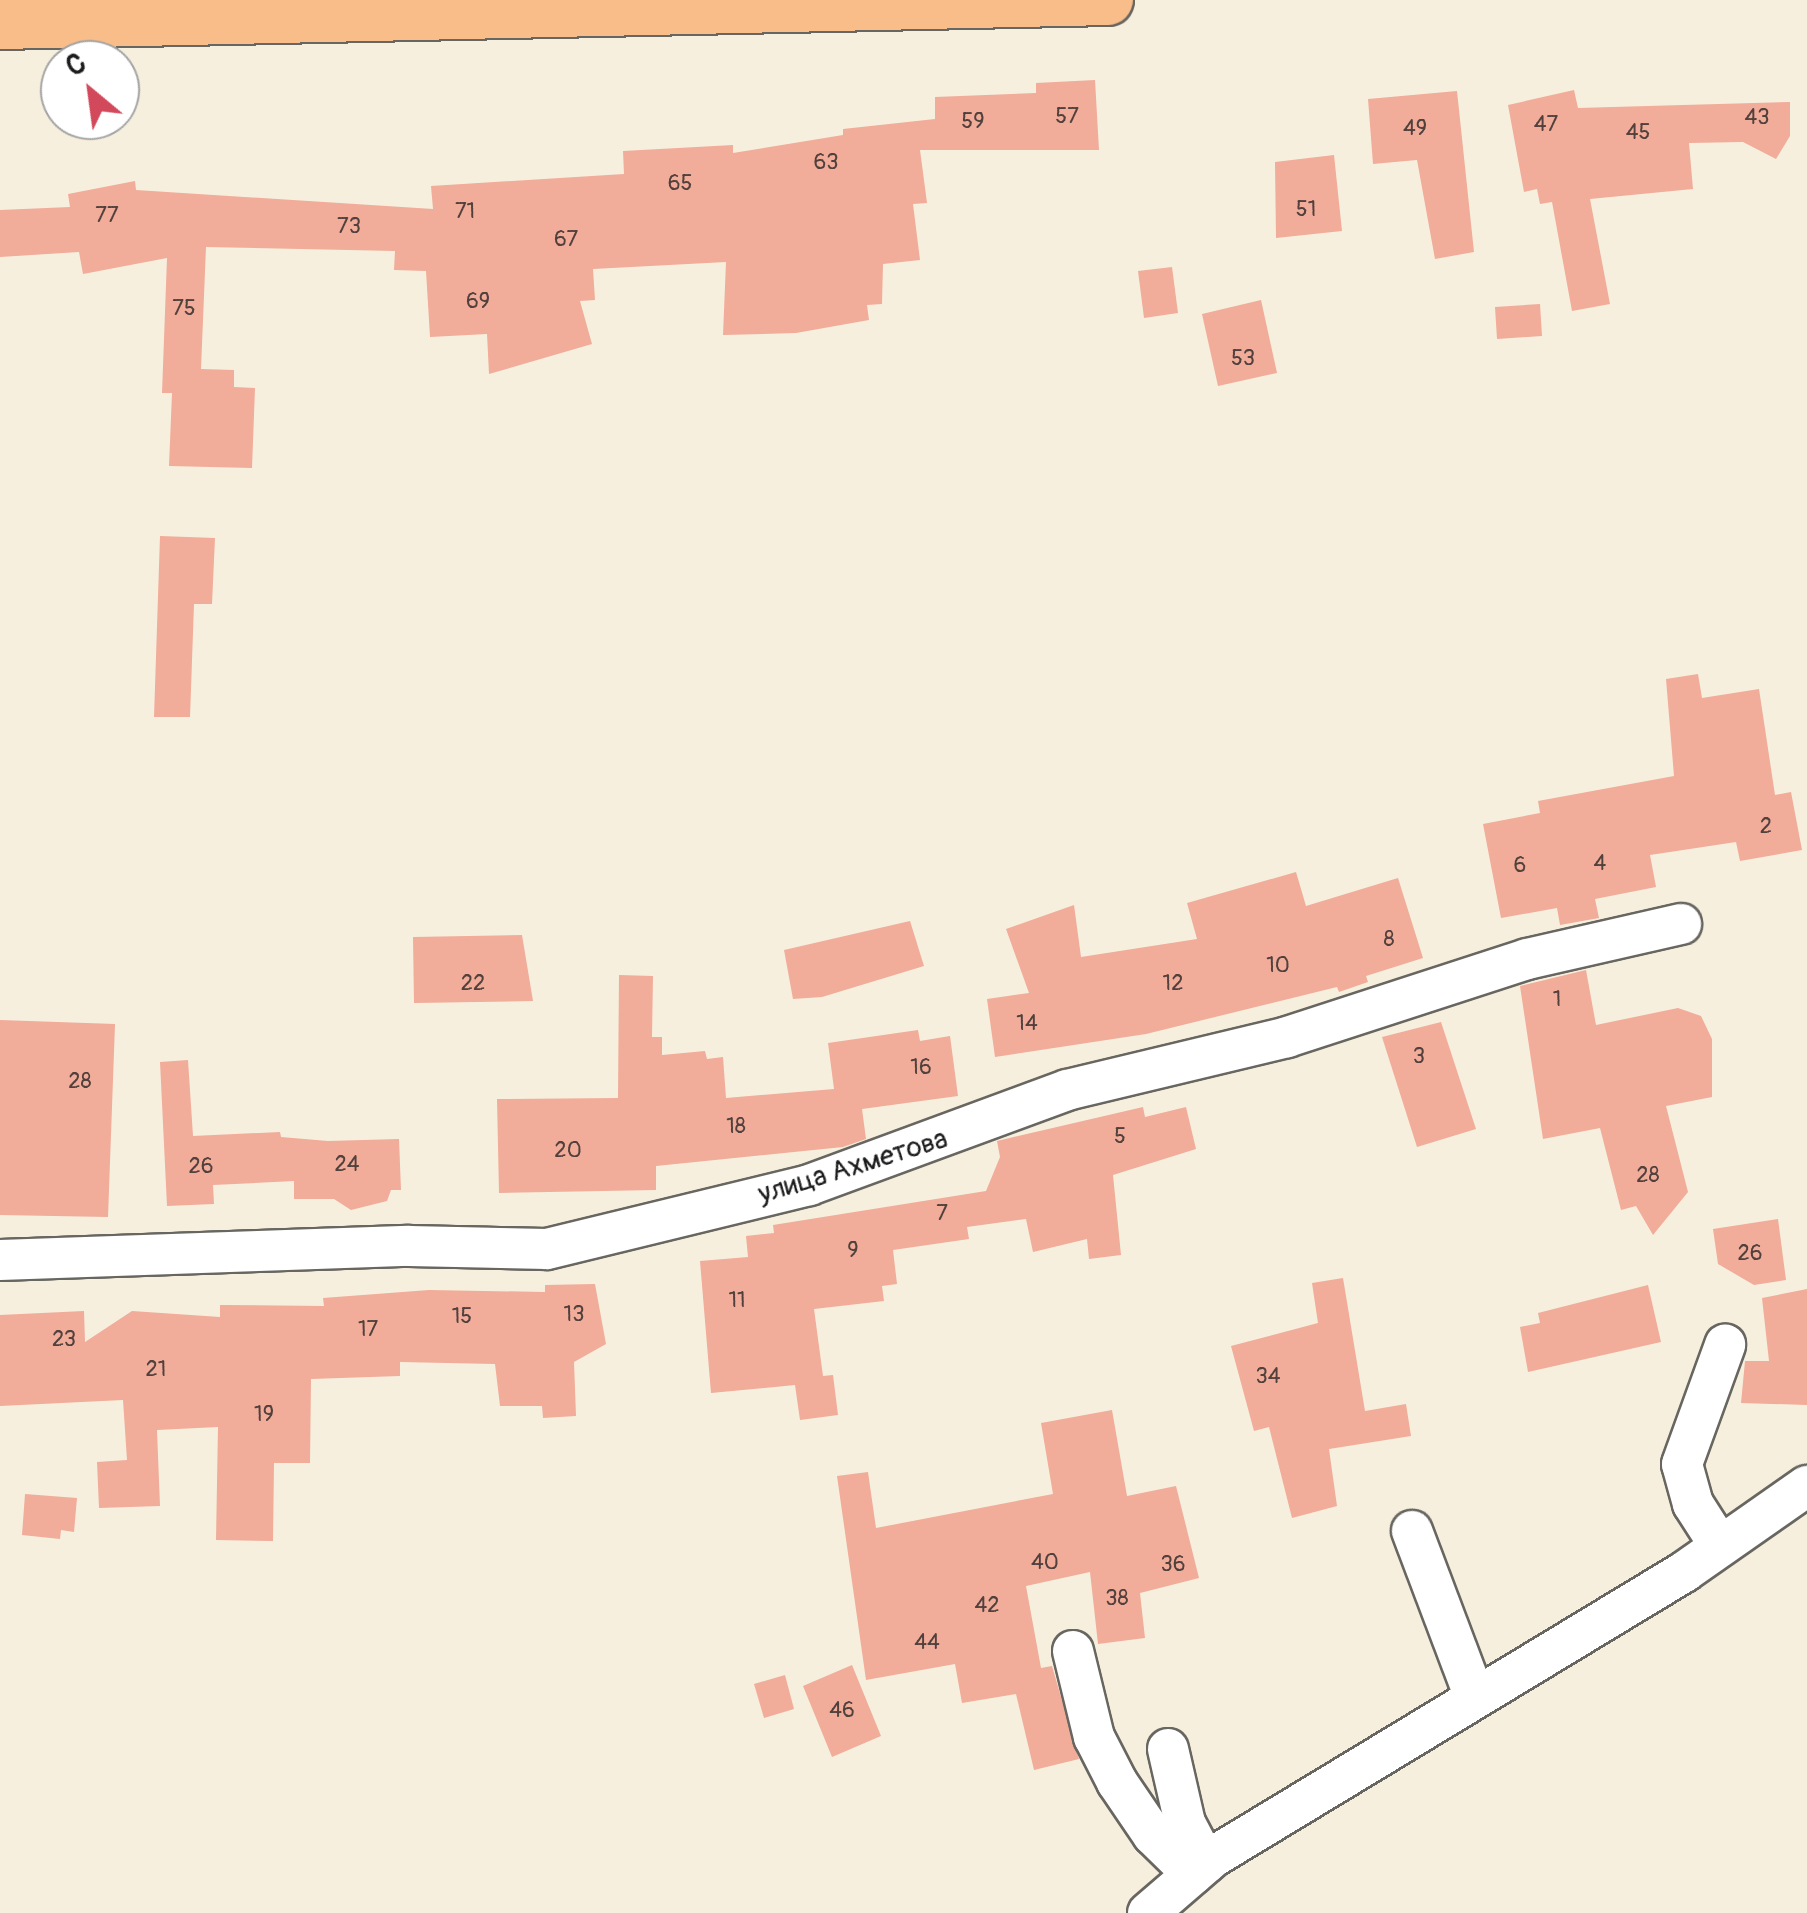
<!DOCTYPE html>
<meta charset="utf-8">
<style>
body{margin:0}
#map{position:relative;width:1807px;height:1913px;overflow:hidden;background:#f6efde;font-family:Pangolin,sans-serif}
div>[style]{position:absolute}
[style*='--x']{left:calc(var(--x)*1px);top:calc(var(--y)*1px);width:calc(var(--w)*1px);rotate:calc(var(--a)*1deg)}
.building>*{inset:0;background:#f1ac9a}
.roads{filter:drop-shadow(2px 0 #686660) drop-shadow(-2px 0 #686660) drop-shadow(0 2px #686660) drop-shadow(0 -2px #686660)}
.minor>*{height:40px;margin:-20px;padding:0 20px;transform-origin:20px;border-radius:20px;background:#fff}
.major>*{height:50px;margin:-25px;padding:0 25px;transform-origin:25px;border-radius:25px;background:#f8bd89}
span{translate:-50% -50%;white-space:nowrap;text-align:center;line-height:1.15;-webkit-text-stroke:8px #fff;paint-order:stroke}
.number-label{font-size:22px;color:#51403c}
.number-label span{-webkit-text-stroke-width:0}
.street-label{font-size:28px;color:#1c1c1c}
.north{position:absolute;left:40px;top:40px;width:100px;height:100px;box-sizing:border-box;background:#fff;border:2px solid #a4a4a4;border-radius:50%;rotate:331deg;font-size:28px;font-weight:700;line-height:40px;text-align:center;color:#1c1c1c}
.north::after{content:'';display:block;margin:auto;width:35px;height:45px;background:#d1495b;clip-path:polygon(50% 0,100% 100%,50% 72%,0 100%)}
</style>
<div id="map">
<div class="building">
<i style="clip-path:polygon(1095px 80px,1099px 150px,920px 150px,927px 203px,913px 204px,920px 260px,883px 264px,882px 304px,867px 305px,869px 320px,796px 333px,723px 335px,726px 262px,593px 269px,595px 300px,580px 301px,592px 344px,489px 374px,487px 334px,430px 337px,426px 271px,394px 270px,395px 251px,206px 247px,201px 369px,234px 370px,234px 387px,255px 388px,252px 468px,169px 466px,172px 393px,162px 393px,167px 258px,83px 274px,79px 252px,0 257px,0 210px,70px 207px,68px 194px,135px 181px,136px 190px,433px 209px,431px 186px,624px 174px,623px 151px,733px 145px,733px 153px,843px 135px,843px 129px,935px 119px,935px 97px,1036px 93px,1036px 83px)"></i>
<i style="clip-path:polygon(1574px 90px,1578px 108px,1790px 102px,1790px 136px,1776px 159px,1743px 142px,1689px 143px,1693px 189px,1590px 199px,1610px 304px,1572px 311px,1552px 202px,1540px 204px,1537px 189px,1524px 192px,1508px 105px)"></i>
<i style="clip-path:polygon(1457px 91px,1474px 252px,1435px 259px,1417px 160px,1373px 164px,1368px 99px)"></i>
<i style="clip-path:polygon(1334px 155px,1342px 231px,1276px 238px,1275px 162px)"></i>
<i style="clip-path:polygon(1172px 267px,1178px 313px,1144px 318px,1138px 271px)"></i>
<i style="clip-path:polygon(1261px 300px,1277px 373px,1218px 386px,1202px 314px)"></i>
<i style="clip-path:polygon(1540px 304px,1542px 336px,1497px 339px,1495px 307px)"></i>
<i style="clip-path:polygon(160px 536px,215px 538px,212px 604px,194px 604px,190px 717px,154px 717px)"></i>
<i style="clip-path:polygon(1698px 674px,1702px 698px,1759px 689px,1775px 795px,1791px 792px,1802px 850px,1740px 861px,1736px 842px,1650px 855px,1656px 887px,1595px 899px,1599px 918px,1560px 925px,1557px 908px,1501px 918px,1483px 824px,1540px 813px,1538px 801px,1674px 776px,1666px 679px)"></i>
<i style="clip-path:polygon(1296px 872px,1306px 906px,1398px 878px,1423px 958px,1366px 976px,1368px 982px,1339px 992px,1337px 987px,1146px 1034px,995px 1057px,987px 999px,1029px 993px,1006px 929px,1074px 905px,1081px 957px,1197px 939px,1187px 903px)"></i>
<i style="clip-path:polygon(910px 921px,924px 966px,822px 997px,793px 999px,784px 950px)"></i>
<i style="clip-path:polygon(522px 935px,533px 1001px,414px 1003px,413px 937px)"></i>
<i style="clip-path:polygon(1586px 970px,1596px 1025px,1678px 1008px,1701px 1016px,1712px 1039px,1712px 1097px,1666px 1106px,1688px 1192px,1653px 1235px,1636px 1206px,1621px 1210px,1600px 1128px,1543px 1139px,1520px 986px)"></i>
<i style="clip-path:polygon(619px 975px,653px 976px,652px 1037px,662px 1037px,662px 1055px,705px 1051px,707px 1059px,723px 1057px,726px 1098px,834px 1089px,828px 1043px,918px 1030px,920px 1041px,950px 1036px,958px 1096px,862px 1109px,866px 1139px,843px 1147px,656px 1166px,656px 1190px,499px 1193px,497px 1099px,618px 1098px)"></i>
<i style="clip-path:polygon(0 1020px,115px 1024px,108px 1217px,0 1215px)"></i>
<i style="clip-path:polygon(1441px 1022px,1476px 1129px,1417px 1147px,1382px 1037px)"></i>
<i style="clip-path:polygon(188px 1060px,193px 1136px,280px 1132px,281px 1137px,328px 1141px,399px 1139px,401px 1190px,391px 1190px,387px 1201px,351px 1210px,334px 1199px,294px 1199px,294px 1181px,213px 1185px,214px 1204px,167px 1206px,160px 1062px)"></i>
<i style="clip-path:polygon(1143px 1107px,1145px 1117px,1186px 1107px,1196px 1149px,1113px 1175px,1121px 1255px,1089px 1259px,1087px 1239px,1033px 1252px,1026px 1219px,967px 1227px,969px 1239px,893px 1250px,897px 1284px,882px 1286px,884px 1301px,814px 1309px,823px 1376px,833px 1375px,838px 1415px,800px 1420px,795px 1385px,711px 1393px,700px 1261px,748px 1257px,746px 1236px,774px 1233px,773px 1225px,986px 1191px,1000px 1157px,997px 1141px)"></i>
<i style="clip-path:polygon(1778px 1219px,1786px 1280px,1754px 1285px,1718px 1264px,1713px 1229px)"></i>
<i style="clip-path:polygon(1343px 1278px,1365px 1411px,1406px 1404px,1411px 1436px,1329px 1449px,1337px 1506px,1292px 1518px,1269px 1427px,1254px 1431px,1231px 1346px,1318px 1323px,1312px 1283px)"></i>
<i style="clip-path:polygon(595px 1284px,606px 1344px,574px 1362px,576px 1416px,543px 1418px,542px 1406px,500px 1406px,495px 1364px,400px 1362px,400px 1376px,311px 1379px,310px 1463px,274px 1463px,273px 1541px,216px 1540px,218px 1427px,157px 1430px,160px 1506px,99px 1508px,97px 1462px,127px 1460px,123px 1400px,0 1406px,0 1315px,84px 1311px,85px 1342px,132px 1311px,220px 1317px,220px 1305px,324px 1306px,323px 1298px,429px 1290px,545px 1292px,545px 1285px)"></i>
<i style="clip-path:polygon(1648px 1285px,1661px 1342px,1528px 1372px,1520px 1327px,1540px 1323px,1538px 1313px)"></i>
<i style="clip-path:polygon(1807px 1289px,1807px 1405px,1741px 1403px,1745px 1361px,1769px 1361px,1762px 1298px)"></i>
<i style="clip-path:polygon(1112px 1410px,1127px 1496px,1176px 1486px,1199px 1578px,1140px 1593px,1145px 1638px,1098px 1644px,1090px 1572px,1026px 1586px,1041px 1668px,1052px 1666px,1079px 1759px,1034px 1770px,1016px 1694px,962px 1703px,955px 1664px,866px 1680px,837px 1476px,868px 1472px,876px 1528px,1053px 1494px,1041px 1423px)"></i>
<i style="clip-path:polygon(25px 1494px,77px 1498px,74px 1532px,61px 1530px,60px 1539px,22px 1535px)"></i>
<i style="clip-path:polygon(852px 1665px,881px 1736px,832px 1757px,803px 1686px)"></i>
<i style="clip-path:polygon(785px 1675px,794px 1709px,764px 1718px,754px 1684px)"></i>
</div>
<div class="roads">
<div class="minor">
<i style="--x:0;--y:1260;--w:409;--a:-2"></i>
<i style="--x:409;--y:1246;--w:138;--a:1.2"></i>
<i style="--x:547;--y:1249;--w:270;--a:-13.7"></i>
<i style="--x:809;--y:1185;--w:275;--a:-20.2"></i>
<i style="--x:1067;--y:1090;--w:226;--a:-13.5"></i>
<i style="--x:1287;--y:1037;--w:252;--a:-18"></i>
<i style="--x:1527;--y:959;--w:158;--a:-12.8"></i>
<i style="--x:1412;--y:1531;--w:178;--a:69.3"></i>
<i style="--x:1720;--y:1546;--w:50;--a:-122.7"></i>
<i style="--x:1693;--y:1504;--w:41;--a:-105.4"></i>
<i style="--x:1682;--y:1464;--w:127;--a:-70.1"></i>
<i style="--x:1073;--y:1651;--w:89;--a:76.3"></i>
<i style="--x:1094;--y:1737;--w:51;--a:62.9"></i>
<i style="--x:1117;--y:1782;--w:64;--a:55.8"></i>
<i style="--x:1153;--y:1835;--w:56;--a:44.3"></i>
<i style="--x:1168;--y:1749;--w:76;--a:77.1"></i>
<i style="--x:1185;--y:1823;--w:45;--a:62.3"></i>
<i style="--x:1148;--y:1913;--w:86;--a:-40.7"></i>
<i style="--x:1213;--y:1857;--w:551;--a:-31.18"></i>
<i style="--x:1684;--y:1572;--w:150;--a:-35"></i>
</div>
<div class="major">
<i style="--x:0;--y:24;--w:1108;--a:-1.24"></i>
</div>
</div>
<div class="number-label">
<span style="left:1067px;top:117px">57</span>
<span style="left:1757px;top:118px">43</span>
<span style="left:973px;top:122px">59</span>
<span style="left:1546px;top:125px">47</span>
<span style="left:1415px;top:129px">49</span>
<span style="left:1638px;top:133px">45</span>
<span style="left:826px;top:163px">63</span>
<span style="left:680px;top:184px">65</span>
<span style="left:1306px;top:210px">51</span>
<span style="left:465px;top:212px">71</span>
<span style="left:107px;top:216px">77</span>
<span style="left:349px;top:227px">73</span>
<span style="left:566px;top:240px">67</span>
<span style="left:478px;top:302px">69</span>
<span style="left:184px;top:309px">75</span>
<span style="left:1243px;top:359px">53</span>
<span style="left:1766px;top:827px">2</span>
<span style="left:1600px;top:864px">4</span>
<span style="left:1520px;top:866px">6</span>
<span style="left:1389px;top:940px">8</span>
<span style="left:1278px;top:966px">10</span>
<span style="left:473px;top:984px">22</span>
<span style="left:1173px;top:984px">12</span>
<span style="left:1557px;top:1000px">1</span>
<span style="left:1027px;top:1024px">14</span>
<span style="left:1419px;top:1057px">3</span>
<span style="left:921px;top:1068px">16</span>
<span style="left:80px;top:1082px">28</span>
<span style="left:736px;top:1127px">18</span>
<span style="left:1120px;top:1137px">5</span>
<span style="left:568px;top:1151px">20</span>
<span style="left:347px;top:1165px">24</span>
<span style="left:201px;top:1167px">26</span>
<span style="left:1648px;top:1176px">28</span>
<span style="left:942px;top:1214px">7</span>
<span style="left:853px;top:1251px">9</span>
<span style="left:1750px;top:1254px">26</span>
<span style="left:737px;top:1301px">11</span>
<span style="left:574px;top:1315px">13</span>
<span style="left:462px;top:1317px">15</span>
<span style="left:368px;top:1330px">17</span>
<span style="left:64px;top:1340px">23</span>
<span style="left:156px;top:1370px">21</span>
<span style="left:1268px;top:1377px">34</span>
<span style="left:264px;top:1415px">19</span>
<span style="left:1045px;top:1563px">40</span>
<span style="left:1173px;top:1565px">36</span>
<span style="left:1117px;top:1599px">38</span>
<span style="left:987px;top:1606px">42</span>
<span style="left:927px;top:1643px">44</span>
<span style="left:842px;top:1711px">46</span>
</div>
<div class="street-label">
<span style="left:853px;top:1167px;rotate:-17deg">улица Ахметова</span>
</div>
<div class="north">С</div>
</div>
